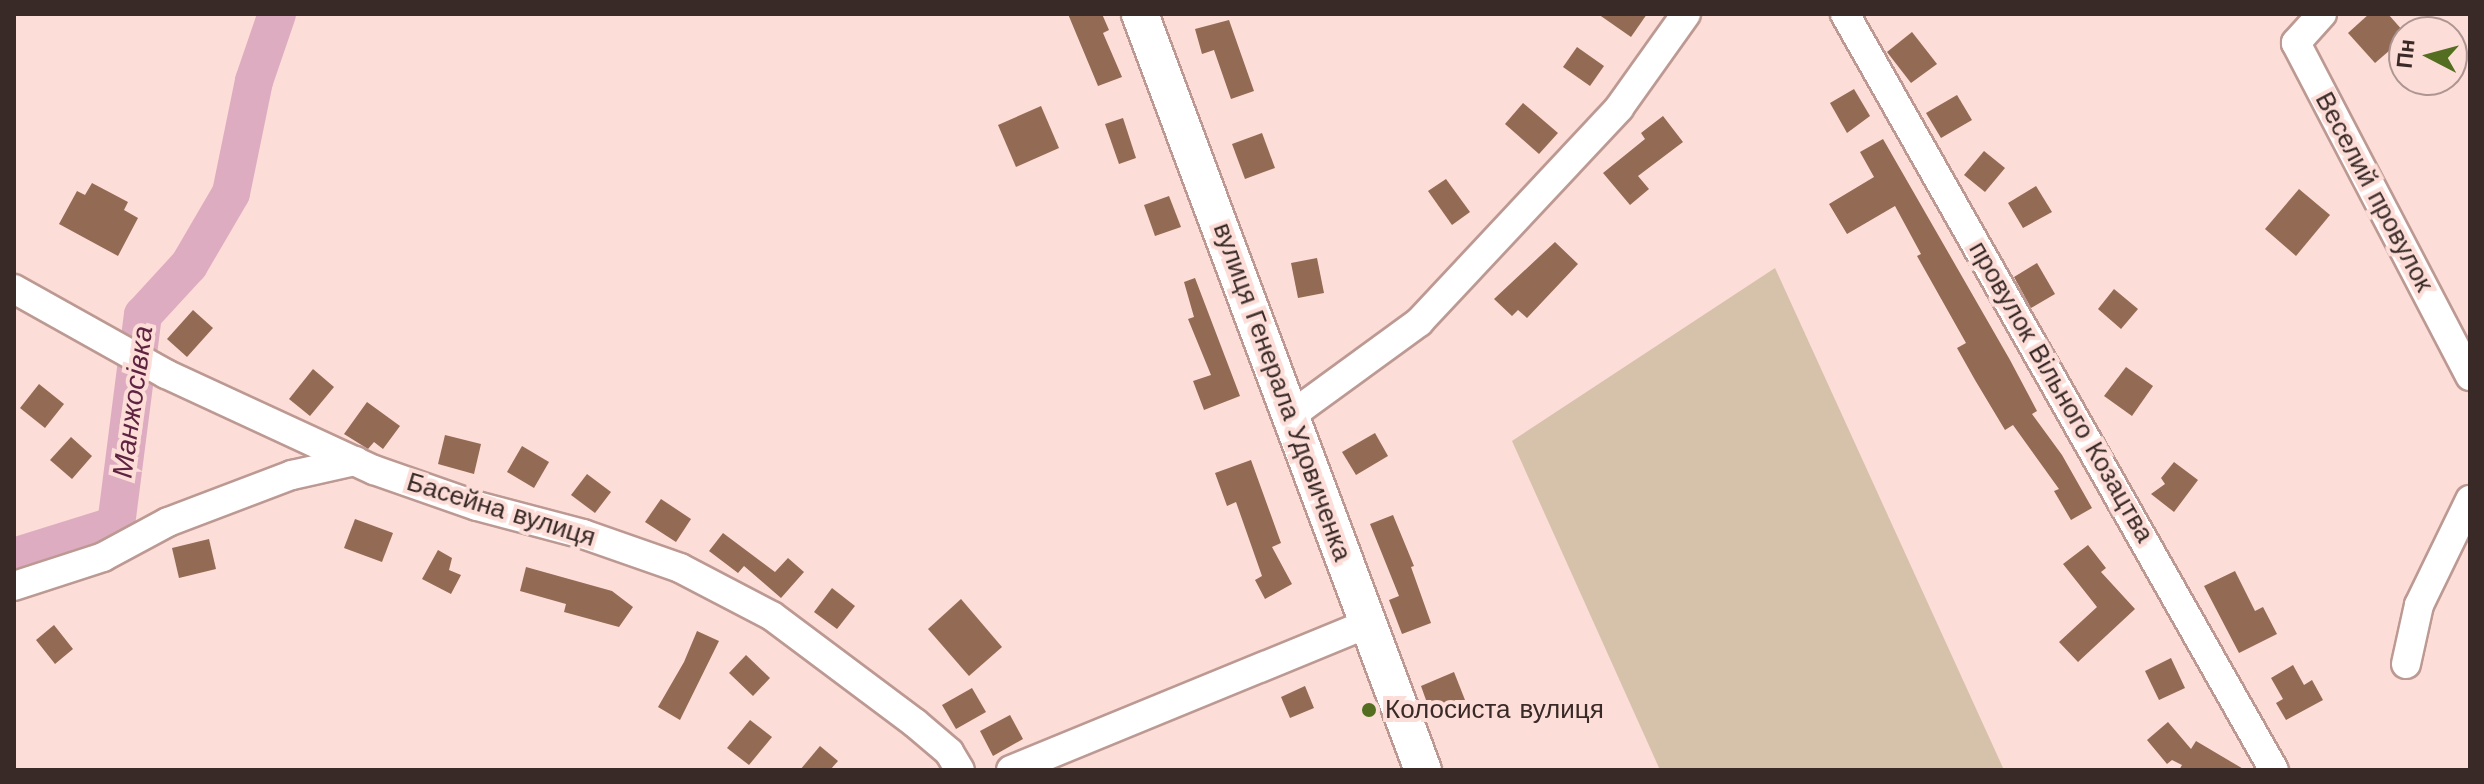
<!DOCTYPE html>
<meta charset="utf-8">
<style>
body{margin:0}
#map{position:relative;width:2484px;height:784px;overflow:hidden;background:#fcddd7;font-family:"Work Sans",sans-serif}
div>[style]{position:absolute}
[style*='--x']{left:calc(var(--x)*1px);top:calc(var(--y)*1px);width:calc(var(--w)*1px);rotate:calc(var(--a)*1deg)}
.green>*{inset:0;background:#d6c1aa}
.river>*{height:38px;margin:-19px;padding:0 19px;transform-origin:19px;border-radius:19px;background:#ddacc0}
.building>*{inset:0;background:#936a54}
.roads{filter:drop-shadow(2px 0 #bc9992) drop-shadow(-2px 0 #bc9992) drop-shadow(0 2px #bc9992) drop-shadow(0 -2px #bc9992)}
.minor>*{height:28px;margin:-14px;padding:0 14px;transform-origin:14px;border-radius:14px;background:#fff}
.major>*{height:36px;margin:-18px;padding:0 18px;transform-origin:18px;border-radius:18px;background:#fff}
.dots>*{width:22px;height:22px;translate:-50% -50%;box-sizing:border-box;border:4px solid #fcddd7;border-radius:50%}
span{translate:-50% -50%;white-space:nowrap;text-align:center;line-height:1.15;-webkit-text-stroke:8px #fcddd7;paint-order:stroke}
.street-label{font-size:26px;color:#392a28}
.poi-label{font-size:26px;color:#392a28}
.left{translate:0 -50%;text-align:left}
.water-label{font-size:28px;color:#5e2341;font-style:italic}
.frame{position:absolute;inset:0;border:16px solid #392a28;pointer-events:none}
.north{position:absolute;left:2388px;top:16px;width:80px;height:80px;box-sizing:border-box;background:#fcddd7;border:2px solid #ae9591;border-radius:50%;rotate:276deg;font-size:22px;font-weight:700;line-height:32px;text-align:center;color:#392a28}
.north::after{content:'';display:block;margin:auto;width:28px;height:36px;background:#546e21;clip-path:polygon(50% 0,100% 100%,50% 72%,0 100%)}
</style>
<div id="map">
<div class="green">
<i style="clip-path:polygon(1775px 268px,2004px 770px,1660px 770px,1512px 441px)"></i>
</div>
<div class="river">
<i style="--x:14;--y:557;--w:107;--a:-17.4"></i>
<i style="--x:116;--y:525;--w:212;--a:-82.7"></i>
<i style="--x:143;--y:315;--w:68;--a:-47.4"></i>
<i style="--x:189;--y:265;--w:83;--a:-59.7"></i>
<i style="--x:231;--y:193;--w:114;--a:-78.4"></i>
<i style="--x:254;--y:81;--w:71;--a:-71.1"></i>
</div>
<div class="building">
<i style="clip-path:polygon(1068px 14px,1102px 14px,1109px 30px,1103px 33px,1122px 77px,1098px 86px)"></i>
<i style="clip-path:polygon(1598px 14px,1647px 14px,1631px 37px)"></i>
<i style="clip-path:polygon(2369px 14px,2388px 14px,2404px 32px,2404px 38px,2375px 63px,2348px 33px)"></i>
<i style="clip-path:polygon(1229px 20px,1254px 91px,1231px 99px,1214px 50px,1202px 54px,1195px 29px)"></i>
<i style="clip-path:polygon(1912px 32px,1937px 64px,1911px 83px,1887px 52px)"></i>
<i style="clip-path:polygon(1577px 47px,1604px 66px,1590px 86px,1563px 67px)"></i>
<i style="clip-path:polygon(1854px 89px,1870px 116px,1847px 133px,1830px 103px)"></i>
<i style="clip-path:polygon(1957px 95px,1972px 120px,1941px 138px,1926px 113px)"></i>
<i style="clip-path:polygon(1523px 103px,1558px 133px,1539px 154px,1505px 124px)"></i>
<i style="clip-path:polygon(1041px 106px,1059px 148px,1016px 167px,998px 125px)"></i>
<i style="clip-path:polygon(1663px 116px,1683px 142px,1638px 176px,1649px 189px,1630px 205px,1603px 173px,1645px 139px,1641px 133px)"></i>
<i style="clip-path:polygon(1123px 118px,1136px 158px,1119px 164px,1105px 124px)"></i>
<i style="clip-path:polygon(1262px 133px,1275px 168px,1245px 179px,1232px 144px)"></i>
<i style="clip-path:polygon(1883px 139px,2010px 360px,2037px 411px,2032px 414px,2062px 455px,2092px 508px,2071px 520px,2054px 491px,2059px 489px,2013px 425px,2005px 430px,1975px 380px,1957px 348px,1966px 343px,1917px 256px,1921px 254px,1895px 206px,1847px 234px,1829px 204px,1874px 177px,1860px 152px)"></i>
<i style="clip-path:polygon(1984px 151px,2005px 168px,1985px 192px,1964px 175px)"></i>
<i style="clip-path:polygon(1446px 179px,1470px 212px,1452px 225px,1428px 191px)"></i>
<i style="clip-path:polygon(92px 183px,128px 202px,124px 210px,138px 218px,118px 256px,59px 224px,77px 191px,85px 195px)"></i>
<i style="clip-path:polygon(2036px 186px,2052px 212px,2023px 228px,2008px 203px)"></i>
<i style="clip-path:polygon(2299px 189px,2330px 215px,2296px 256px,2265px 229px)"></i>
<i style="clip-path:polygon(1169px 196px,1181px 227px,1155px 236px,1144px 205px)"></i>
<i style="clip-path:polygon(1555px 242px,1578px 264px,1527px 318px,1518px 310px,1512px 316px,1494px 299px)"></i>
<i style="clip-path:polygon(1317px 258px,1324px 293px,1298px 298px,1291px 263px)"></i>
<i style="clip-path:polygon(2037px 263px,2055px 294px,2031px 308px,2014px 277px)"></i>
<i style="clip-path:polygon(1195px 278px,1240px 396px,1204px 410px,1193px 381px,1211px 375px,1188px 319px,1194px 317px,1184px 282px)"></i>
<i style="clip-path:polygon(2114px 289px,2138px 309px,2121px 329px,2098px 309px)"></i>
<i style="clip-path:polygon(193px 310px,213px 328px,187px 357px,167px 339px)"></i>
<i style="clip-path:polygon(2126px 367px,2153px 386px,2132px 416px,2104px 396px)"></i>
<i style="clip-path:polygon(313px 369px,334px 387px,310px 416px,289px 399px)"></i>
<i style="clip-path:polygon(39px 384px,64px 404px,45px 428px,20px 408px)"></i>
<i style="clip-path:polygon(367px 402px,400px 426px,383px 449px,374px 442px,368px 449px,344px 434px)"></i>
<i style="clip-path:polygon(1375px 433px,1388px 456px,1356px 475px,1342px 452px)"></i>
<i style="clip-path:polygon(445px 435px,481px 444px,474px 474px,438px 464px)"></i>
<i style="clip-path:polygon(71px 437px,92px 456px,72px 479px,50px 460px)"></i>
<i style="clip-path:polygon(522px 446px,549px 462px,534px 488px,507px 472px)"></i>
<i style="clip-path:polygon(1251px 460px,1281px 543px,1272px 547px,1292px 584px,1265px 599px,1255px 580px,1262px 576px,1236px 502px,1227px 506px,1215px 473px)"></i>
<i style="clip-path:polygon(2174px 462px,2198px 480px,2174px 512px,2151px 494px,2165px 484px,2161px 478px)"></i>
<i style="clip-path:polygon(587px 474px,611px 492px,595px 513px,571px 495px)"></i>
<i style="clip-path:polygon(661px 499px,691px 519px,676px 542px,645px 522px)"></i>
<i style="clip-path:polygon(1393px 515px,1414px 566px,1411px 567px,1431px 623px,1402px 634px,1389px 600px,1399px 596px,1370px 524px)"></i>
<i style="clip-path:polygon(355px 519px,393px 533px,382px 562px,344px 548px)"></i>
<i style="clip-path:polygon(723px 533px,775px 572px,788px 558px,804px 572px,781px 598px,744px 566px,738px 573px,709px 551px)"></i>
<i style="clip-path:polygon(209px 539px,216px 569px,179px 578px,172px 548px)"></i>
<i style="clip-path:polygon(2088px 545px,2106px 568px,2101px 572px,2135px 609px,2078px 662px,2059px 642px,2097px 607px,2063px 564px)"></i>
<i style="clip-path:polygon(438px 550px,452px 558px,449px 570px,461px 575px,451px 594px,422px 579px)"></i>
<i style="clip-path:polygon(526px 567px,612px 591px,633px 607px,619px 627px,564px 612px,566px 604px,520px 591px)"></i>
<i style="clip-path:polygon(2235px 571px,2255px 611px,2263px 607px,2277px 634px,2239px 653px,2204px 586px)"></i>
<i style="clip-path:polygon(832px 588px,855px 606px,837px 629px,814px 612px)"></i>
<i style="clip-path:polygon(961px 599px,1002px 647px,969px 676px,928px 629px)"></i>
<i style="clip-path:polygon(54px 625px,73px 649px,55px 664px,36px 640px)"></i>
<i style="clip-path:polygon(697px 631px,719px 641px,680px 720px,658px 707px,684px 662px)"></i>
<i style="clip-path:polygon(746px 655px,770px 678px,753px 696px,729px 673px)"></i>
<i style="clip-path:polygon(2171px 658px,2185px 688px,2159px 700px,2145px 671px)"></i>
<i style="clip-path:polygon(2293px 665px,2304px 685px,2312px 680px,2323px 700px,2286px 720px,2276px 703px,2283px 699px,2271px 678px)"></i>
<i style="clip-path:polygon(1454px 672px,1465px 700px,1431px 714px,1421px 686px)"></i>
<i style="clip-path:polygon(1305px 686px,1314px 708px,1290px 718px,1281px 697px)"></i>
<i style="clip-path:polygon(972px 688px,986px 712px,956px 729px,942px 705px)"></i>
<i style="clip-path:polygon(1010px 715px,1023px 739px,993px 756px,980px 731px)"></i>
<i style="clip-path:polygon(750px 720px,772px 737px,749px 765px,727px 748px)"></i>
<i style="clip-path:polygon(2168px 722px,2191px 749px,2196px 741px,2245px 770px,2179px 770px,2182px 765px,2172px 760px,2167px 764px,2147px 740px)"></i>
<i style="clip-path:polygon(820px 746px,838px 761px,830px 770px,800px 770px)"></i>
</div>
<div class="roads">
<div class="minor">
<i style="--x:1845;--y:14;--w:869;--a:60.43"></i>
<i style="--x:2322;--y:14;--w:39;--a:132"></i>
<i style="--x:2296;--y:43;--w:376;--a:62.4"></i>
<i style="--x:14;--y:289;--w:174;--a:29.2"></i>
<i style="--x:166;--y:374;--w:229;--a:24.8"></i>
<i style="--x:374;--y:470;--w:109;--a:19.3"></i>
<i style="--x:477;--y:506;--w:110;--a:14.8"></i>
<i style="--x:583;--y:534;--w:103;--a:19.3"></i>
<i style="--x:680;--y:568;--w:104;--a:27.6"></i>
<i style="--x:772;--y:616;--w:179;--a:36.8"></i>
<i style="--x:915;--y:723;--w:45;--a:40.5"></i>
<i style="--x:949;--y:752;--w:21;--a:59"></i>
<i style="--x:1293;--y:414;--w:156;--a:-36.1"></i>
<i style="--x:1419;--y:322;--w:293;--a:-46.9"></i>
<i style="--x:1619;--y:108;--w:115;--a:-54.5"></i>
<i style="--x:14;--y:586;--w:94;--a:-18"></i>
<i style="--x:103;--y:557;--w:74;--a:-28.3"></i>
<i style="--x:168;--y:522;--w:133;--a:-20.8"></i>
<i style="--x:292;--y:475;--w:65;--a:-12.5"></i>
<i style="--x:2406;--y:664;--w:60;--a:-77.6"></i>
<i style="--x:2419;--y:605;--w:117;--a:-64.1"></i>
<i style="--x:1011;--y:770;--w:385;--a:-22.3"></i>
</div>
<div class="major">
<i style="--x:1140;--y:14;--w:807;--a:69.48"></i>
</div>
</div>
<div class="dots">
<i style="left:1369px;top:710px;background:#546e21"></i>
</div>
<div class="street-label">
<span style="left:2374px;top:192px;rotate:62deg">Веселий провулок</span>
<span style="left:1282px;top:392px;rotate:70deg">вулиця Генерала Удовиченка</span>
<span style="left:2061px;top:392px;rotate:60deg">провулок Вільного Козацтва</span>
<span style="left:501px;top:510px;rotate:17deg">Басейна вулиця</span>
</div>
<div class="poi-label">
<span class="left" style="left:1385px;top:710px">Колосиста вулиця</span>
</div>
<div class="water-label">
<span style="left:133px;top:402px;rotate:-82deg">Манжосівка</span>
</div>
<div class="frame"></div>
<div class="north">Пн</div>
</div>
